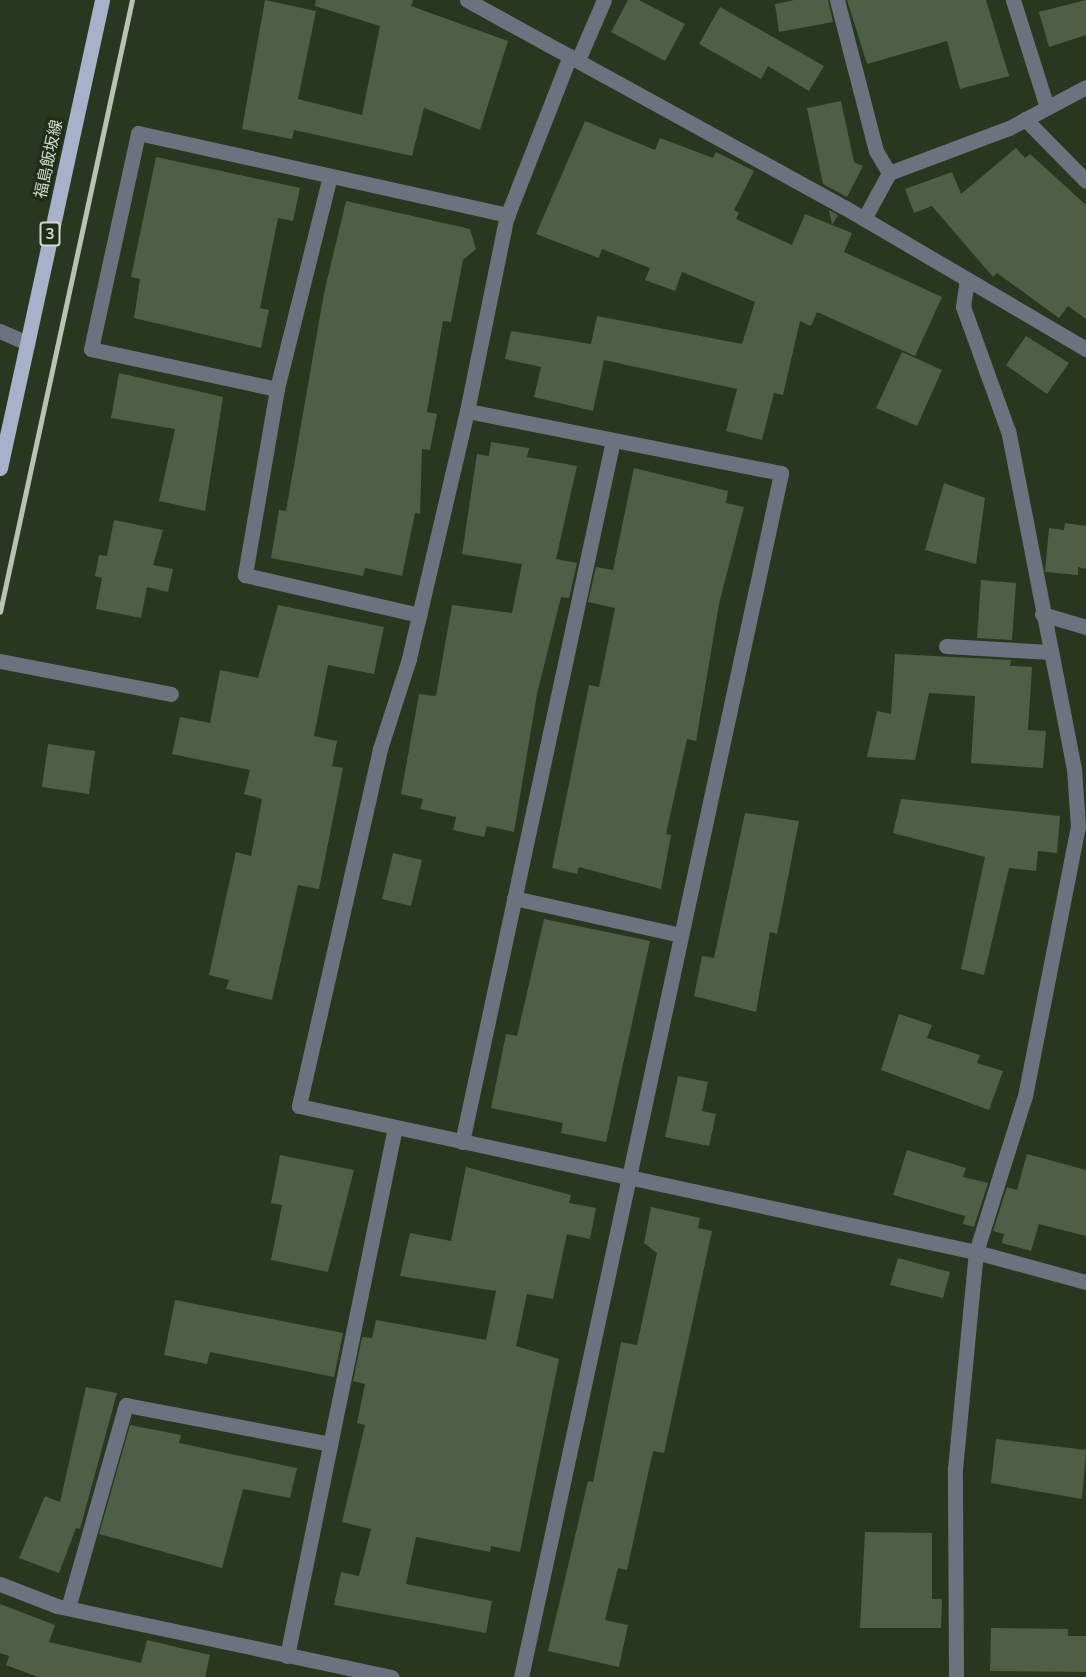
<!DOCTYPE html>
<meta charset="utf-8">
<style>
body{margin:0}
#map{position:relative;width:1086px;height:1677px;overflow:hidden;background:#293721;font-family:Mulish,"Noto Sans JP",sans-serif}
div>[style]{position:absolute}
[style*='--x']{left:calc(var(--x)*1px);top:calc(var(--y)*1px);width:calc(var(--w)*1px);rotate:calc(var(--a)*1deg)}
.building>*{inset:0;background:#4f5e46}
.minor>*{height:15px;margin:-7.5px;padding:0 7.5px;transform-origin:7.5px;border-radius:7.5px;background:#6d737e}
.major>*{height:15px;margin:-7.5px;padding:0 7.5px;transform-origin:7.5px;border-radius:7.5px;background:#a7b2ca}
.rail>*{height:4.5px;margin:-2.25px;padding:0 2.25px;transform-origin:2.25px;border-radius:2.25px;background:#b9c2b3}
span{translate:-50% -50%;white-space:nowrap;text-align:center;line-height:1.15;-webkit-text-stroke:6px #202d17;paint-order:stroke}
.shield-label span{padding:2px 4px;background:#202d17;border:2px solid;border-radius:4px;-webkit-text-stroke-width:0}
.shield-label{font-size:15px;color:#d1dacc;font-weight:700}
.street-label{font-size:16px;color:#d1dacc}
</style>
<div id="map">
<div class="building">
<i style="clip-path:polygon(265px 0,316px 11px,298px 99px,362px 115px,380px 26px,315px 6px,316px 0,413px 0,411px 6px,508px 41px,480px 130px,424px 108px,412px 156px,294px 130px,292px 139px,242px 129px)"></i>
<i style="clip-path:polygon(628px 0,639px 0,685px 24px,665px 61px,611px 32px)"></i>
<i style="clip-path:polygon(794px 0,828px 0,833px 22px,779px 32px,775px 4px)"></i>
<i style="clip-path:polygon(847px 0,986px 0,1009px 76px,960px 89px,947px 41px,867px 64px)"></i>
<i style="clip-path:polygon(1086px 0,1086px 35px,1049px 47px,1039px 12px)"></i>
<i style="clip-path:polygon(720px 7px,824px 66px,809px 91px,768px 66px,761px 79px,699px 44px)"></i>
<i style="clip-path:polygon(841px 101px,854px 162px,863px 166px,847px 197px,823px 184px,807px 108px)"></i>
<i style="clip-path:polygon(585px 121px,655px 150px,660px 138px,713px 158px,716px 152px,754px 171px,734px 210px,739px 213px,736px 219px,792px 245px,805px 214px,832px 225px,829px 210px,838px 215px,832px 225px,852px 233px,844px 252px,942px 297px,915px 356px,817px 312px,811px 326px,800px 321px,783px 395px,774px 393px,762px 440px,726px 431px,737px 389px,604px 360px,593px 411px,534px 397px,541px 367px,505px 359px,511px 331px,591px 344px,597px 316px,742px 344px,755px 302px,682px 272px,675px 291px,645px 280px,650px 268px,602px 249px,599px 258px,536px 234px)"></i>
<i style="clip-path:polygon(1016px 148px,1025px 158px,1030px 154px,1086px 205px,1086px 319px,1068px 306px,1059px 318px,997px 273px,993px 277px,932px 206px,914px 213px,905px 189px,952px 172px,961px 194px)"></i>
<i style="clip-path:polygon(156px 157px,300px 188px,293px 221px,278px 218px,260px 308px,269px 310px,261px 348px,134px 318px,140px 279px,131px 277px)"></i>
<i style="clip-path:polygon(346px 201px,470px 229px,476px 249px,463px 260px,451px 322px,443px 321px,427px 412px,437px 414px,430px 450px,422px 449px,420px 514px,415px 513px,402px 576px,365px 568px,363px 576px,271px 558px,279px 510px,286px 511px,324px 293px)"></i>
<i style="clip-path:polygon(1026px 336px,1069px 363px,1047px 394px,1006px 365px)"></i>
<i style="clip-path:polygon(902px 352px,942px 370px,917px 426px,876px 408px)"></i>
<i style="clip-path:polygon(119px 373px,223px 397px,205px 511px,159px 501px,175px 429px,111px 418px)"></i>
<i style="clip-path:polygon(491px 442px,529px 448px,527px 457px,577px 466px,556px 559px,577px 563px,569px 598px,561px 597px,537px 694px,514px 832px,487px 826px,484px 837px,453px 830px,456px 817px,420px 809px,423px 799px,401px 794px,419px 694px,436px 696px,452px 605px,512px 613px,522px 564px,462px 554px,477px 454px,489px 456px)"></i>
<i style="clip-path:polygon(634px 468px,728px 491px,726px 503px,744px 507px,719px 604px,696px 741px,687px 739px,666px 834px,671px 835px,661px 889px,579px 867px,577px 874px,552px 868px,589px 685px,599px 687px,615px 608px,588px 602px,596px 567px,613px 570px)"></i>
<i style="clip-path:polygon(944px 483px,985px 498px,976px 564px,925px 550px)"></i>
<i style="clip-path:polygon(114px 520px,163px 530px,153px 565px,173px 569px,168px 592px,147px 587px,141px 618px,96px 609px,102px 578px,95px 576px,99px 555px,107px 556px)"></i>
<i style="clip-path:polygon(1065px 523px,1086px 526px,1086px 569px,1078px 567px,1078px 575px,1045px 572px,1049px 528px,1064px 530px)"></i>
<i style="clip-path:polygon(981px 580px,1016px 583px,1012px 640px,977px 638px)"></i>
<i style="clip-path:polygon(278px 605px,384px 627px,374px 674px,328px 665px,314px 736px,337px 741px,332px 766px,343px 768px,319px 889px,298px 885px,272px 1000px,226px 989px,229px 980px,209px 975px,236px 852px,251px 856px,262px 799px,244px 794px,250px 770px,172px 754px,180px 717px,210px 723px,220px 670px,258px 678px)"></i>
<i style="clip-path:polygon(895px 654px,1011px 660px,1010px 666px,1032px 667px,1028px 730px,1046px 731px,1043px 768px,971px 763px,975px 696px,929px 693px,915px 760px,867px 757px,877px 711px,891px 714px)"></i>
<i style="clip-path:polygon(48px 744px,95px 751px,89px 794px,42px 787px)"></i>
<i style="clip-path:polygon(901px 799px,1060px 816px,1057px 853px,1038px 851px,1036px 871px,1009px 868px,984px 975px,961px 969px,985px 857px,893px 833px)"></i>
<i style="clip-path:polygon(745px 813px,799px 821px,777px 934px,770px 932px,756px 1012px,694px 996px,702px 956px,714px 958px)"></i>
<i style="clip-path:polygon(393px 853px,422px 860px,411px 906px,382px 899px)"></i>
<i style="clip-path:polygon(544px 919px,650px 941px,606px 1142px,561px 1133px,563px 1123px,491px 1108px,506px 1034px,517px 1036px)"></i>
<i style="clip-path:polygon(899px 1014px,932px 1025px,927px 1038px,980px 1055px,977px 1063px,1003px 1071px,989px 1110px,881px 1070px)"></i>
<i style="clip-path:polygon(678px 1076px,708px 1082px,702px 1111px,716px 1114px,709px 1146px,665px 1137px)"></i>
<i style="clip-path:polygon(907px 1150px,966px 1168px,963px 1177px,988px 1183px,974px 1227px,963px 1224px,965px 1216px,893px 1195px)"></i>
<i style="clip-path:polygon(1027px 1154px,1086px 1170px,1086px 1236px,1039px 1224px,1031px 1251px,1002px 1243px,1004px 1234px,993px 1231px,1007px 1187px,1017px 1190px)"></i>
<i style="clip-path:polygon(280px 1155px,354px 1170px,328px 1272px,271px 1260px,282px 1205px,271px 1203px)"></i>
<i style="clip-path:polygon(466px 1167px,571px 1195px,569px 1203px,596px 1208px,590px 1239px,567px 1234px,553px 1299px,527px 1294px,516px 1346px,559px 1359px,520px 1552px,491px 1546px,490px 1552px,416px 1537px,406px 1584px,492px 1601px,486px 1633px,334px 1605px,341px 1572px,359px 1576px,371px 1529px,342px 1522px,365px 1425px,357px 1423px,365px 1384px,353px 1381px,362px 1337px,372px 1338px,376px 1320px,486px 1340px,496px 1291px,400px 1276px,410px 1233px,451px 1241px)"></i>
<i style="clip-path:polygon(651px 1207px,700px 1218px,698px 1228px,712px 1231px,664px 1453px,653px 1451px,627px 1570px,618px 1568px,605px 1620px,628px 1625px,619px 1667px,548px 1651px,588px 1481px,593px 1482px,621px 1342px,637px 1345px,657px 1253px,644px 1243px)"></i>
<i style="clip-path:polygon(898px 1258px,950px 1272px,943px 1298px,890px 1285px)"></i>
<i style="clip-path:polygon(175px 1300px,343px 1333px,334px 1377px,210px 1352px,207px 1364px,164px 1355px)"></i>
<i style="clip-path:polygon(86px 1387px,117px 1393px,80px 1529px,76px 1528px,59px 1573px,19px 1558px,45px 1496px,60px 1502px)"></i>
<i style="clip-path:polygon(130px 1425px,181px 1435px,179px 1443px,297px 1468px,290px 1498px,243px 1489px,222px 1568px,99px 1534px)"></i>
<i style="clip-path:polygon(996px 1439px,1086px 1450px,1082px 1499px,991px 1483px)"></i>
<i style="clip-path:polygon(865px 1532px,932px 1533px,932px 1599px,942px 1599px,941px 1628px,860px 1628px)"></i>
<i style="clip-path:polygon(0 1604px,55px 1625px,49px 1642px,141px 1663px,147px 1640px,210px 1655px,205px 1677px,38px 1677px,6px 1665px,9px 1656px,0 1653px)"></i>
<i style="clip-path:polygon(991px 1628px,1068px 1629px,1068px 1636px,1086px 1636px,1086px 1672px,990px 1671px)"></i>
</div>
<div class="minor">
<i style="--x:467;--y:0;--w:430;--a:28.8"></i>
<i style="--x:844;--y:207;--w:281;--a:30.4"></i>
<i style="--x:837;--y:0;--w:156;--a:75.5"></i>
<i style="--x:876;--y:151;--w:26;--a:59"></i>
<i style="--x:1013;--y:0;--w:112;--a:72.4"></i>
<i style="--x:578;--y:60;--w:65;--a:-66.6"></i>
<i style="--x:1025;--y:119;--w:87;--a:45.5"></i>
<i style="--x:330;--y:176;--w:219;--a:104"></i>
<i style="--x:277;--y:389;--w:189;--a:99.8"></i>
<i style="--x:245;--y:575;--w:179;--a:12.9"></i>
<i style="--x:864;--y:219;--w:52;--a:-61.5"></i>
<i style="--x:889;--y:173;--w:128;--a:-20.6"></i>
<i style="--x:1009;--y:128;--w:87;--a:-28"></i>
<i style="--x:0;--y:331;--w:30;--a:24"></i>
<i style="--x:277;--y:389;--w:190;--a:-167.9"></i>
<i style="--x:91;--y:349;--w:221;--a:-77.7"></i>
<i style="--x:138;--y:133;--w:379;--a:12.5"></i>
<i style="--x:467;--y:411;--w:255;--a:103.2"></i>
<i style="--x:409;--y:659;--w:95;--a:107.9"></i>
<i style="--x:380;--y:749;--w:366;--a:102.8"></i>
<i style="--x:299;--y:1106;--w:693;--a:12.17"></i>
<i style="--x:976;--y:1252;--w:114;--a:15.3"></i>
<i style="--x:1042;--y:614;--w:46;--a:16.5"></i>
<i style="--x:946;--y:646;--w:103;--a:3.3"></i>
<i style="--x:0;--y:661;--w:174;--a:10.9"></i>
<i style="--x:514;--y:898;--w:171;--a:12.5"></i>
<i style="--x:462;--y:1142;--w:718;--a:-77.86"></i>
<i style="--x:0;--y:1584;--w:61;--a:21.1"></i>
<i style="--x:57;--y:1606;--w:342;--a:12"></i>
<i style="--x:68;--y:1608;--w:211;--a:-74.1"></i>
<i style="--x:126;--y:1405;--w:208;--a:10.8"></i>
<i style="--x:287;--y:1656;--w:540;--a:-78.46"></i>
<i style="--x:521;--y:1677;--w:1232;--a:-77.81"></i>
<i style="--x:781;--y:473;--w:320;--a:-168.8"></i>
<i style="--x:467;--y:411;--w:196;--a:-78.5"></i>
<i style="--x:506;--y:219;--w:175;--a:-68.6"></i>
<i style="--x:956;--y:1677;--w:208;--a:-90.3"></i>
<i style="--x:955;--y:1469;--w:218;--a:-84.5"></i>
<i style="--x:976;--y:1252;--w:164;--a:-72.6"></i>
<i style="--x:1025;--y:1096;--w:274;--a:-78.9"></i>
<i style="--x:1078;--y:827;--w:58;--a:-93.9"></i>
<i style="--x:1074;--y:769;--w:344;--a:-101"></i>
<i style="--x:1008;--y:431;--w:132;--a:-109.9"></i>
<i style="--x:963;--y:307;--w:28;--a:-82"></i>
</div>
<div class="major">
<i style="--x:0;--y:468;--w:479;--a:-77.7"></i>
</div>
<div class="rail">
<i style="--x:0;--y:612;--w:626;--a:-77.83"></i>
</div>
<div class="shield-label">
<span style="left:50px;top:234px">3</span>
</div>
<div class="street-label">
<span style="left:48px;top:159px;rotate:-78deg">福島飯坂線</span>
</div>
</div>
